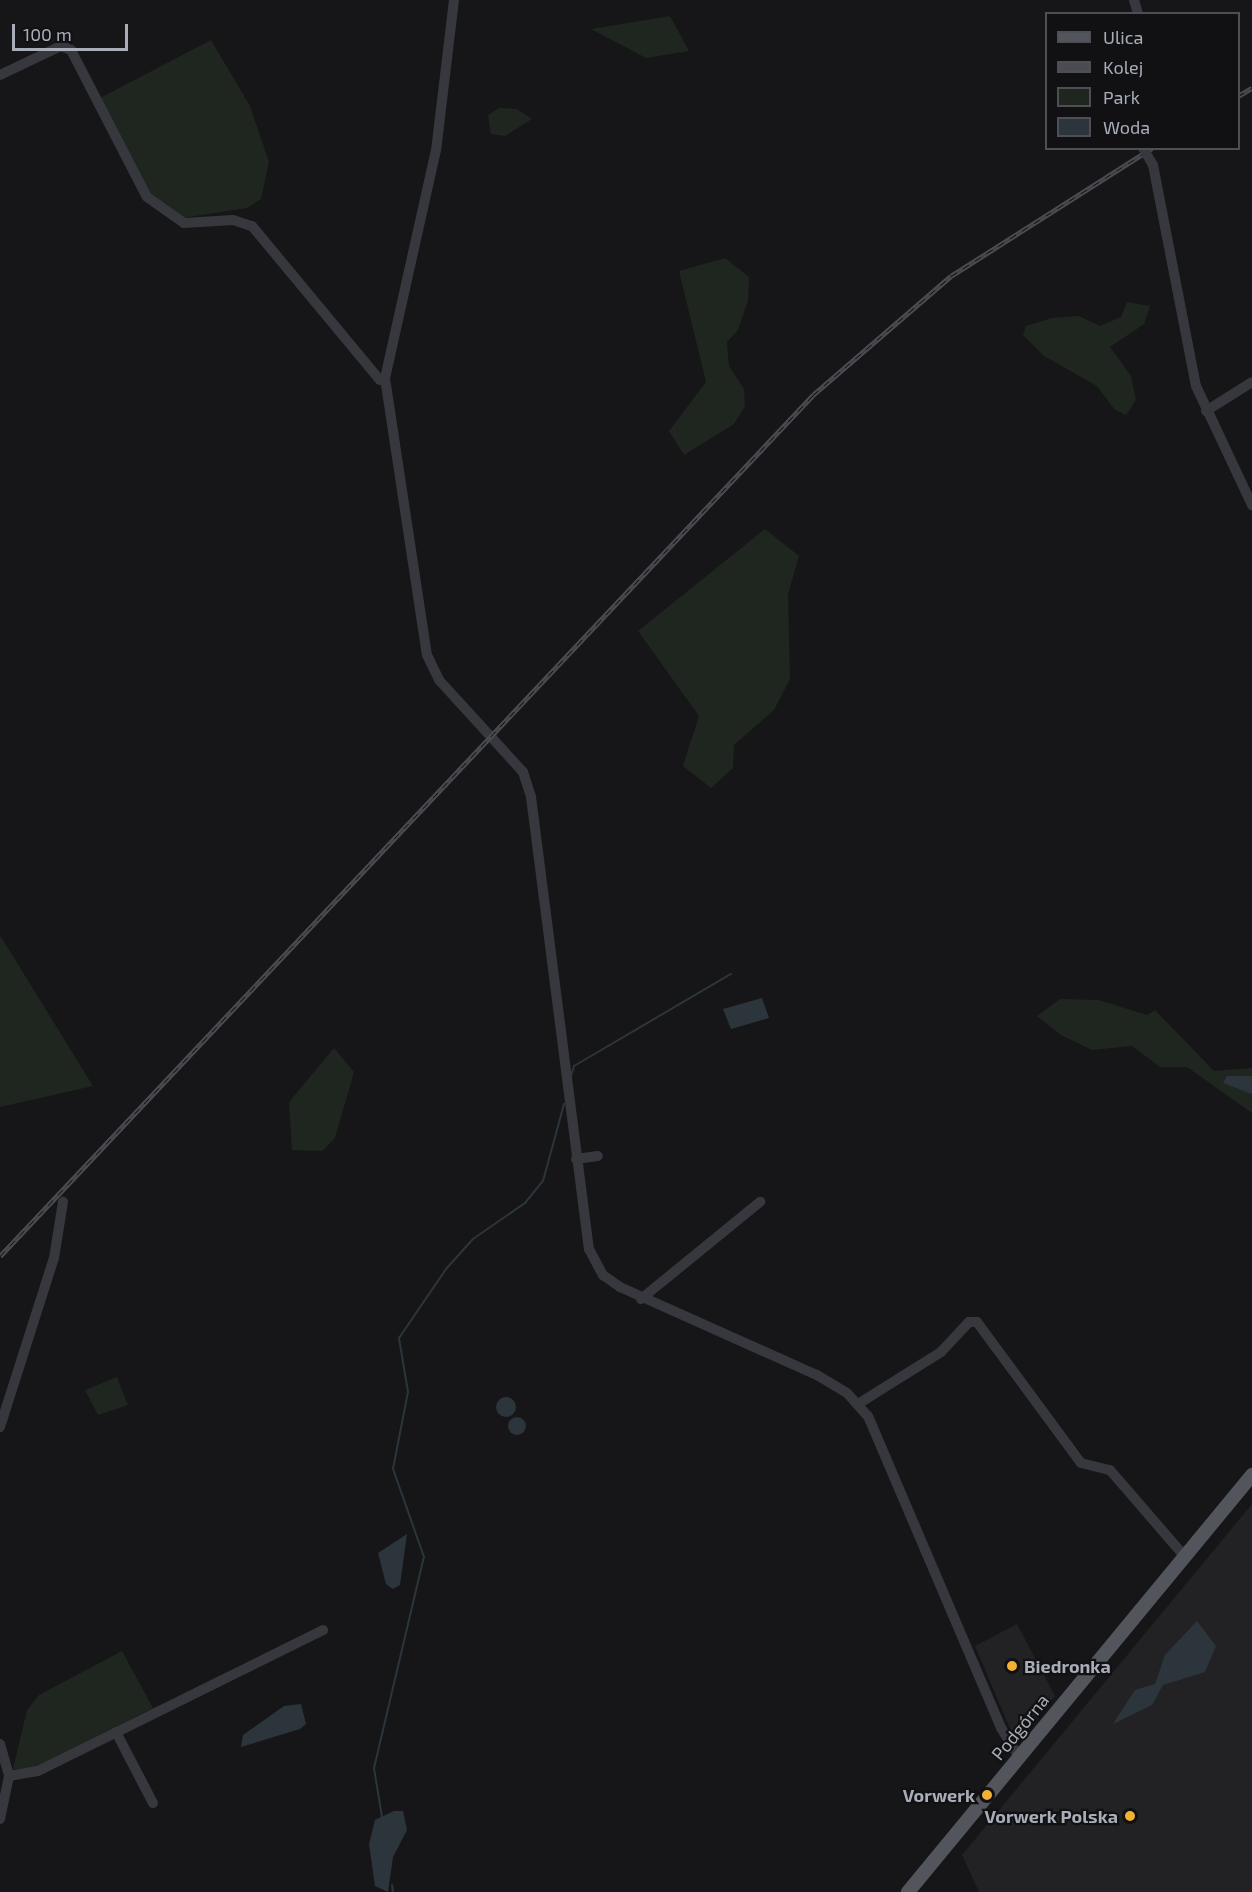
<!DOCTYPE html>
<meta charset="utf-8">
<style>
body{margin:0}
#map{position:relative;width:1252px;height:1892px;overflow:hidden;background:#161618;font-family:"Exo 2",sans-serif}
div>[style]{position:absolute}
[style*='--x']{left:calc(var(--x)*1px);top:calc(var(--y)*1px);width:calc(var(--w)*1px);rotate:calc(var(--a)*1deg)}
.built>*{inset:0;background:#222225}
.green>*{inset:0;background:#1e261f}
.water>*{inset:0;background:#2c353c}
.round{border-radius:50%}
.stream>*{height:2px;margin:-1px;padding:0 1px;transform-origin:1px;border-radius:1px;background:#2c353c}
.minor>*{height:10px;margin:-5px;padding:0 5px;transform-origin:5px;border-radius:5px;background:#37383d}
.major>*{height:14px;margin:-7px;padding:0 7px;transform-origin:7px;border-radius:7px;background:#53555c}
.rail>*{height:4.5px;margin-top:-2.25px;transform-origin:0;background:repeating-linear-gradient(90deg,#111113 0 7px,#4a4c52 0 14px);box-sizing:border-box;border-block:2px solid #4a4c52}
.minor-bridge>*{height:10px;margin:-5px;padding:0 5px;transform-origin:5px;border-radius:5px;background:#37383d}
.dots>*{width:16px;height:16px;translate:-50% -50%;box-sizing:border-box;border:3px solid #111113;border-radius:50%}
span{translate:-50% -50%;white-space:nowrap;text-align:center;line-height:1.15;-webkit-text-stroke:4.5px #111113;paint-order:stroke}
.poi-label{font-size:18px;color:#a8adb8;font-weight:700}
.left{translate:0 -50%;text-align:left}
.right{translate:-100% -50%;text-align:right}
.street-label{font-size:18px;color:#a8adb8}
.legend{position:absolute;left:1045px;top:12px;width:195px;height:138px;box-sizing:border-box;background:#111113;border:2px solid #4d4f55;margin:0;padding:8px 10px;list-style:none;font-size:18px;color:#a8adb8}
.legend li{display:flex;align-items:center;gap:12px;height:30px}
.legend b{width:30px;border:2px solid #4d4f55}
.scale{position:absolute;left:12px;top:24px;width:116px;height:27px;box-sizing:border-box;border:3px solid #a8adb8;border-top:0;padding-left:8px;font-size:18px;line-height:21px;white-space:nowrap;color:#a8adb8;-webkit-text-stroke:4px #111113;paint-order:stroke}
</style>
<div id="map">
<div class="built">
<i style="clip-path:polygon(1252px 1504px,1252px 1892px,979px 1892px,962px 1855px)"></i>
<i style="clip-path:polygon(1017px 1624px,1055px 1696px,1017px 1745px,975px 1646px)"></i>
</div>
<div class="green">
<i style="clip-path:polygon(670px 16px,689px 51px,646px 58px,591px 29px)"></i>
<i style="clip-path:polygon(211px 40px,250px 106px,269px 162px,261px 199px,247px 208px,182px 218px,150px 196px,100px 98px)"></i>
<i style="clip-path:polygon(499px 108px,517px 109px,532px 119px,505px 136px,491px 134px,488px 115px)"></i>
<i style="clip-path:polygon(725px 258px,749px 277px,748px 300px,738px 330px,727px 342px,729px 366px,744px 389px,745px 406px,734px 424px,684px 455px,669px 431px,706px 382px,679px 271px)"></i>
<i style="clip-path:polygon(1127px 302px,1150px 306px,1144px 324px,1110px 347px,1131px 376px,1136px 400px,1126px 415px,1114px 409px,1097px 386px,1044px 356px,1023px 335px,1026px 326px,1052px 318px,1079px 316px,1100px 326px,1121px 317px)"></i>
<i style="clip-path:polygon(765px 529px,799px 556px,788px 594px,790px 679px,774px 710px,734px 745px,733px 768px,711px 788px,683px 766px,699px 716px,638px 631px)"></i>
<i style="clip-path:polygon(0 936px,3px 940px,93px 1086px,0 1107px)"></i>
<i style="clip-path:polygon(1060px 999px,1099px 1000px,1147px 1015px,1155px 1010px,1214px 1071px,1252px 1068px,1252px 1113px,1187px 1067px,1160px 1067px,1132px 1046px,1092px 1050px,1061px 1035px,1037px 1016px)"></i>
<i style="clip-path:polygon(334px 1048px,354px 1072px,335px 1138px,322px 1151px,292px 1150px,289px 1102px)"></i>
<i style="clip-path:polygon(117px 1377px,128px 1405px,98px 1415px,85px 1390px)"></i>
<i style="clip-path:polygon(122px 1651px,153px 1708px,33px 1769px,13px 1769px,27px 1710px,39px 1695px)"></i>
</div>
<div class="water">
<i style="clip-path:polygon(762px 998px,769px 1018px,731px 1029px,723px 1009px)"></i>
<i style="clip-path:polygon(1227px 1076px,1252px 1076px,1252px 1094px,1223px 1083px)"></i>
<i class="round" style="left:496px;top:1397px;width:20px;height:20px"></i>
<i class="round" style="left:508px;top:1417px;width:18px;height:18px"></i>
<i style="clip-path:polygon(407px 1534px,400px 1585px,393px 1589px,386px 1584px,378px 1553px)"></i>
<i style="clip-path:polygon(1197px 1621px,1216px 1646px,1205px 1672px,1163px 1685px,1152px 1705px,1113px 1724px,1135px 1690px,1155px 1684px,1165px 1655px)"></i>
<i style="clip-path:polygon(301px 1704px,306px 1724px,300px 1729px,241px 1747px,243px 1735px,284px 1706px)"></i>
<i style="clip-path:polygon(394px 1811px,403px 1811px,407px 1830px,393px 1857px,388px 1892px,375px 1886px,369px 1844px,375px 1820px)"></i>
</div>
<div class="stream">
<i style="--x:571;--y:1076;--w:10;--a:-73"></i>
<i style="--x:574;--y:1066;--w:182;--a:-30.4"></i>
<i style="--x:382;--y:1817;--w:50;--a:-99.3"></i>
<i style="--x:374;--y:1768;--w:217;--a:-76.7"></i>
<i style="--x:424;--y:1557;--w:93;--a:-109.4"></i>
<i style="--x:393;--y:1469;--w:78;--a:-79"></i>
<i style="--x:408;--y:1392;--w:55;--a:-99.5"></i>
<i style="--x:399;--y:1338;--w:83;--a:-55.7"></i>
<i style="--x:446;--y:1269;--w:40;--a:-48"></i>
<i style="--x:473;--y:1239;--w:63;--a:-34.7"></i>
<i style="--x:525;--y:1203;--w:28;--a:-51"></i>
<i style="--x:543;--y:1181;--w:80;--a:-74.7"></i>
<i style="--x:392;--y:1885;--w:7;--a:82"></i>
</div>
<div class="minor">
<i style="--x:454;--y:0;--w:151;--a:96.8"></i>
<i style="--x:436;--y:150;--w:234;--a:102.6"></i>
<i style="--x:385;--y:378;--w:280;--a:81.4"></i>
<i style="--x:427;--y:655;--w:28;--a:64"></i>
<i style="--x:439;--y:680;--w:125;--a:47.6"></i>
<i style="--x:523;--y:772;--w:26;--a:72"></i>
<i style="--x:531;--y:797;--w:456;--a:82.7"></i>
<i style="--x:589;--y:1249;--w:30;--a:62"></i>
<i style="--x:603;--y:1275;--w:21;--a:35"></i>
<i style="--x:620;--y:1287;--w:216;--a:24.1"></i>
<i style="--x:817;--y:1375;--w:35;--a:31"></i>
<i style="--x:847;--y:1393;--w:31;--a:48"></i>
<i style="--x:868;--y:1416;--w:339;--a:66.9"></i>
<i style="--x:1001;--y:1728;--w:34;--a:58"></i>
<i style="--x:1134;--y:0;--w:15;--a:74"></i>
<i style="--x:0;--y:75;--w:68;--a:-25.4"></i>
<i style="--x:61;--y:46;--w:11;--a:22"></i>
<i style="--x:71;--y:50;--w:165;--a:62.7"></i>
<i style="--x:147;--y:197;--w:45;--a:35.1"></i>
<i style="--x:184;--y:223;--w:49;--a:-3.5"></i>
<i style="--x:233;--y:220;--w:20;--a:18"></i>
<i style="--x:252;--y:226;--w:200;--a:50.3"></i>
<i style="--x:380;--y:380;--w:5;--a:-22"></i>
<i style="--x:1153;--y:165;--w:225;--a:79"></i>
<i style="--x:1196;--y:386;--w:132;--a:64.8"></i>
<i style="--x:1206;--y:411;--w:54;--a:-32.2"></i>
<i style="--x:576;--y:1159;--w:22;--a:-8"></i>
<i style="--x:641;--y:1299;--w:154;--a:-39.2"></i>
<i style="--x:858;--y:1404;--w:98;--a:-32.1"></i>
<i style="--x:941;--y:1352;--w:41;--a:-47"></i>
<i style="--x:969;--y:1322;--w:8;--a:0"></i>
<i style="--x:977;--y:1322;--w:175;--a:53.6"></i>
<i style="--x:1081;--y:1463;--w:30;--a:14"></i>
<i style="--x:1110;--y:1470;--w:115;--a:49.2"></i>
<i style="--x:0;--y:1427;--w:177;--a:-72.3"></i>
<i style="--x:54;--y:1258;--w:57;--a:-80.9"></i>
<i style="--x:116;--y:1732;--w:80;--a:62.5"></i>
<i style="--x:0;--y:1744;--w:33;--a:74"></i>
<i style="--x:9;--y:1776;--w:44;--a:101.8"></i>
<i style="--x:9;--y:1776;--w:29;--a:-10"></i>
<i style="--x:38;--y:1771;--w:318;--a:-26.3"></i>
</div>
<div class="major">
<i style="--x:908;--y:1892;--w:541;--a:-50.48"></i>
</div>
<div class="rail">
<i style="--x:1238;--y:96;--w:16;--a:-30"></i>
<i style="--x:0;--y:1256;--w:1184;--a:-46.64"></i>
<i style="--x:813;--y:395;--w:182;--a:-40.8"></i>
<i style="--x:951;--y:276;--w:238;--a:-32.5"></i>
</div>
<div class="minor-bridge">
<i style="--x:1143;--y:148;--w:20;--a:60"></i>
</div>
<div class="dots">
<i style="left:1012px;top:1666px;background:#f2b134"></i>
<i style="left:987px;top:1795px;background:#f2b134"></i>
<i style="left:1130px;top:1816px;background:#f2b134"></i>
</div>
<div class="poi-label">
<span class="left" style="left:1024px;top:1666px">Biedronka</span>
<span class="right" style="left:975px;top:1795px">Vorwerk</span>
<span class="right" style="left:1118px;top:1816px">Vorwerk Polska</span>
</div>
<div class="street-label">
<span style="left:1020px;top:1727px;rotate:-51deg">Podgórna</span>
</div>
<ul class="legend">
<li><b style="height:8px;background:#53555c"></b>Ulica</li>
<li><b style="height:8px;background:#4a4c52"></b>Kolej</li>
<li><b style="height:16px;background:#1e261f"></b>Park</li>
<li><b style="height:16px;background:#2c353c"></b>Woda</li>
</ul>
<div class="scale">100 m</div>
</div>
